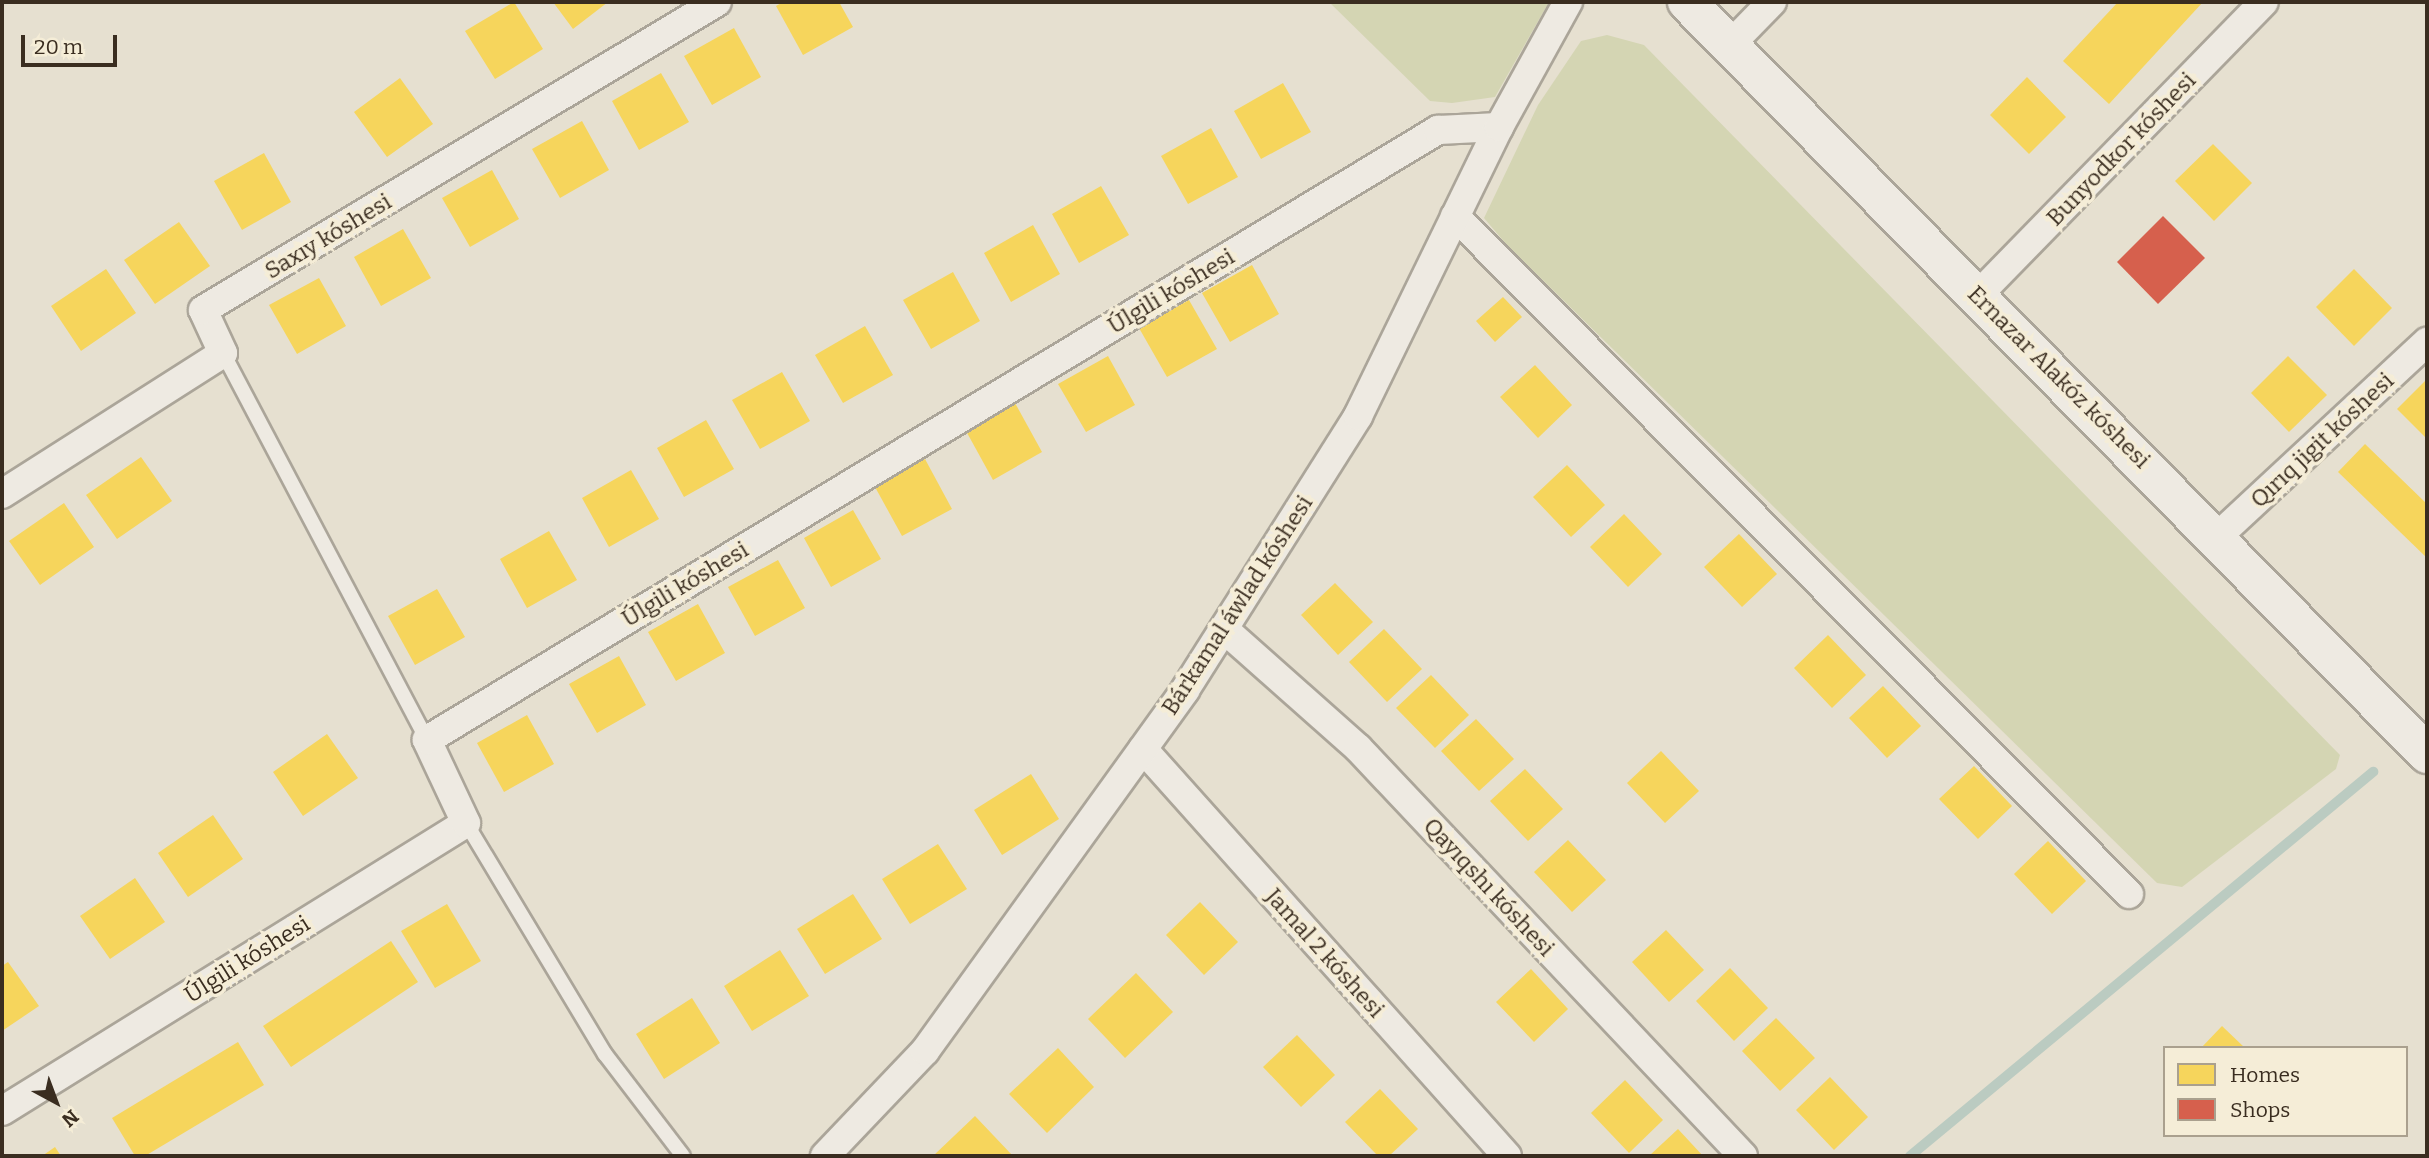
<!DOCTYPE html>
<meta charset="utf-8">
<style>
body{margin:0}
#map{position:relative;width:2429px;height:1158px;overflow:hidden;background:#e6e0d0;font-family:Bitter,serif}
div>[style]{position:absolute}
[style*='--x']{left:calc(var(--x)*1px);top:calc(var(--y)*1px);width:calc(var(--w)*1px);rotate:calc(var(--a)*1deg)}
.green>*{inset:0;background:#d4d5b3}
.homes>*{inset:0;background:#f6d55c}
.shops>*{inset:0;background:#d6604d}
.stream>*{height:10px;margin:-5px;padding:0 5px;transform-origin:5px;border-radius:5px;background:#bbcbc1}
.roads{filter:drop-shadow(2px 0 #aba599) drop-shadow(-2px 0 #aba599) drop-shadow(0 2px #aba599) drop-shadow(0 -2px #aba599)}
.service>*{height:14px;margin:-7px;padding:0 7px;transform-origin:7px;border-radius:7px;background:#eeeae2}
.minor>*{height:28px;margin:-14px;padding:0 14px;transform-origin:14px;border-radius:14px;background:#eeeae2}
.secondary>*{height:38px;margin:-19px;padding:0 19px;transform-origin:19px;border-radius:19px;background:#eeeae2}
span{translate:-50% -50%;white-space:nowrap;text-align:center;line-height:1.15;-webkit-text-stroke:7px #f5edd7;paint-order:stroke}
.street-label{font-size:23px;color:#3a2d20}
.frame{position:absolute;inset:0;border:4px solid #3a2d20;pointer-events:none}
.legend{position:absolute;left:2163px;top:1046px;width:245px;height:91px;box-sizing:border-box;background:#f5edd7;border:2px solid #aaa08e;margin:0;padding:9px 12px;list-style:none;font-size:21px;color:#3a2d20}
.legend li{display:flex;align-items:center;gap:14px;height:35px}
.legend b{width:35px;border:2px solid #aaa08e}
.north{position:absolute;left:21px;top:1067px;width:70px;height:70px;-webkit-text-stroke:5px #f5edd7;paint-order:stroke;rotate:139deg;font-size:19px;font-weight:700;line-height:28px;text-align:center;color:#3a2d20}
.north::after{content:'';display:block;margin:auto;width:24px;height:32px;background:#3a2d20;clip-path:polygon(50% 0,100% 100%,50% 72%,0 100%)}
.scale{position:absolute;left:21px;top:35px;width:96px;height:32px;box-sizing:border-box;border:4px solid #3a2d20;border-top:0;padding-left:9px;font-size:21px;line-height:24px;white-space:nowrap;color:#3a2d20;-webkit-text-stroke:5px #f5edd7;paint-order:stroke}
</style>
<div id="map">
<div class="green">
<i style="clip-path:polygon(1329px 2px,1549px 2px,1495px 97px,1452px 103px,1430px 101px)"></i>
<i style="clip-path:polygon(1607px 35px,1644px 45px,2340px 755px,2336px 769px,2182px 887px,2157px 883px,1506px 244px,1484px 218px,1538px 105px,1581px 41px)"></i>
</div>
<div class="homes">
<i style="clip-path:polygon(514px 2px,543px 49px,495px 79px,465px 31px)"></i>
<i style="clip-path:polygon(553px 2px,608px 2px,573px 29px)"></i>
<i style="clip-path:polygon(783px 2px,839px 2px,853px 27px,803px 55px,776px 6px)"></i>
<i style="clip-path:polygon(2118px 2px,2203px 2px,2109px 104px,2063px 61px)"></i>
<i style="clip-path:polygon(734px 28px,761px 77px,712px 105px,684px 56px)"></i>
<i style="clip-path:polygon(661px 73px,689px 122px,639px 150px,612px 101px)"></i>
<i style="clip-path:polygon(2027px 77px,2066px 117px,2029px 154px,1990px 115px)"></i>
<i style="clip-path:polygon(400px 78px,433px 124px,387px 157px,354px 112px)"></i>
<i style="clip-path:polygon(1283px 83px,1311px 132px,1261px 159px,1234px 111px)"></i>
<i style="clip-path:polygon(582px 121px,609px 170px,560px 198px,532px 149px)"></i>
<i style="clip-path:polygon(1211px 128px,1238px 177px,1188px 204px,1161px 156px)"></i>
<i style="clip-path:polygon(2213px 144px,2252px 183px,2214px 221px,2175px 181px)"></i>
<i style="clip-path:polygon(264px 153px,291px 202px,242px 230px,214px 181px)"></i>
<i style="clip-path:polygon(492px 170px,519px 219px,470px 247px,442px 198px)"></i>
<i style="clip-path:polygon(1101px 186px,1129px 235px,1079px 263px,1052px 214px)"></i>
<i style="clip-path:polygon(179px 222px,210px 266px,155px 304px,124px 260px)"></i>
<i style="clip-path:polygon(1033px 225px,1060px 274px,1011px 302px,984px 253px)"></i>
<i style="clip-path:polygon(403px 229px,431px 278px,381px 306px,354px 257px)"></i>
<i style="clip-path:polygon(1252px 265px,1279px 314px,1230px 342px,1202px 293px)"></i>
<i style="clip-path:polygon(106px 269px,136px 313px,81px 351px,51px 306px)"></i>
<i style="clip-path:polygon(2354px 269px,2392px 308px,2354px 346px,2316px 307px)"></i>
<i style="clip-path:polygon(953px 272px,980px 321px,931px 349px,903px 300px)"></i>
<i style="clip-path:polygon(319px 278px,346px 326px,297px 354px,269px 305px)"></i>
<i style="clip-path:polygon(1503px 297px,1522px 317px,1495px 342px,1476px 321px)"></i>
<i style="clip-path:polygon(1189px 300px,1217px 349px,1167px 377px,1139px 328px)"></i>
<i style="clip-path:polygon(865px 326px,893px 375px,843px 403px,815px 355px)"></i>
<i style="clip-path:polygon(1108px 356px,1135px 405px,1086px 432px,1058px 384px)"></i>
<i style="clip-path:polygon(2288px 356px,2327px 395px,2289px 432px,2251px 393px)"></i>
<i style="clip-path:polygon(1535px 365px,1572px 405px,1538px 438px,1500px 397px)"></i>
<i style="clip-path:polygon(782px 372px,810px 421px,760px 449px,732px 400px)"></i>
<i style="clip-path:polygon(2427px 379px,2427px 439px,2397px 409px)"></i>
<i style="clip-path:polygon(1015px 403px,1042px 452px,993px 480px,966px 431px)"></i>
<i style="clip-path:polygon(706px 420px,734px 469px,684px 497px,657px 448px)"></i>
<i style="clip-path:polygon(2365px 444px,2427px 504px,2427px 558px,2338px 472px)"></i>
<i style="clip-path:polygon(141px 457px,172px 501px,117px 539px,86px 495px)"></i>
<i style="clip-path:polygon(925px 459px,952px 509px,902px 536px,875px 487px)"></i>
<i style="clip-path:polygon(1567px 465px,1605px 505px,1571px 537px,1533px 497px)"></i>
<i style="clip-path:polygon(631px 470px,659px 519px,609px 547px,582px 498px)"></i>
<i style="clip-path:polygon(64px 503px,94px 547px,40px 585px,9px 541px)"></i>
<i style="clip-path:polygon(853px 510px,881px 559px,831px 587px,804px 538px)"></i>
<i style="clip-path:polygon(1624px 514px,1662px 554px,1628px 587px,1590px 547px)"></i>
<i style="clip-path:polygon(549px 531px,577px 580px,527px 608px,500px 559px)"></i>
<i style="clip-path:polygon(1739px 534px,1777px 574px,1742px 607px,1704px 567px)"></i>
<i style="clip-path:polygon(778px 560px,805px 608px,755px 636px,728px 587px)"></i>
<i style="clip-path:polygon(1335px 583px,1373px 622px,1338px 655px,1301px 615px)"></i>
<i style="clip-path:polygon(437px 589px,465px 637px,415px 665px,388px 616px)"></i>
<i style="clip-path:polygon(698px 604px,725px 653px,676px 681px,648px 632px)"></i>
<i style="clip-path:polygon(1384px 629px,1422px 669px,1387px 702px,1349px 662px)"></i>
<i style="clip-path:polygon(1828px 635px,1866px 675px,1832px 708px,1794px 668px)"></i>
<i style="clip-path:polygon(619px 656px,646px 705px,597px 733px,569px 684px)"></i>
<i style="clip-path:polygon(1431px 675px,1469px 715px,1435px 748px,1396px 708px)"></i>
<i style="clip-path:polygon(1883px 686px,1921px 726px,1887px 758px,1849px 718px)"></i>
<i style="clip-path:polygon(527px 715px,554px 764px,504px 792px,477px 743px)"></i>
<i style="clip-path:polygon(1476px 719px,1514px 759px,1479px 791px,1441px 751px)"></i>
<i style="clip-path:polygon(327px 734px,358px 778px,303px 816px,273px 772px)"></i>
<i style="clip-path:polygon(1661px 751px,1699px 791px,1665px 823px,1627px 783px)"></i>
<i style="clip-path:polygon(1974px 766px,2012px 806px,1978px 839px,1939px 799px)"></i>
<i style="clip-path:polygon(1525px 769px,1563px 809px,1528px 841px,1490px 801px)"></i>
<i style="clip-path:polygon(1031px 774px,1059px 819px,1002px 855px,974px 810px)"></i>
<i style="clip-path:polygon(213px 815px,243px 859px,188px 897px,158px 853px)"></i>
<i style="clip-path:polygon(1568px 840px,1606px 880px,1572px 912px,1534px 872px)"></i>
<i style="clip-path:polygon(2048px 841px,2086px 881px,2052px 914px,2014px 874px)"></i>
<i style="clip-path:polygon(938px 844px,967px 889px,910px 924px,882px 879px)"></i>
<i style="clip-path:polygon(135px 878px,165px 922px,110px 959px,80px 916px)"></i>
<i style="clip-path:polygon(853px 894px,882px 939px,825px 974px,797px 929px)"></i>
<i style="clip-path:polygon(1200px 902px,1238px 942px,1204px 975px,1166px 935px)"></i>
<i style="clip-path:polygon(447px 904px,481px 961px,435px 988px,401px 931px)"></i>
<i style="clip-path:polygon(1666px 930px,1704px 970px,1669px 1002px,1632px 962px)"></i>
<i style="clip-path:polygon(391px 941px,418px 982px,291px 1067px,263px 1026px)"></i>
<i style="clip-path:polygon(780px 950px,809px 996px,752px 1031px,724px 986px)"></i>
<i style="clip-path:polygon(8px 962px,39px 1006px,2px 1031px,2px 966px)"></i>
<i style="clip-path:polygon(1730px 968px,1768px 1008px,1734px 1041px,1696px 1001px)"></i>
<i style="clip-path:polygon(1531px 969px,1568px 1009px,1534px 1042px,1496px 1002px)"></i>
<i style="clip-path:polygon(1136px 973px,1173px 1012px,1125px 1058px,1088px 1019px)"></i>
<i style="clip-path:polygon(692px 998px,720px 1043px,664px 1079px,636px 1034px)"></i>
<i style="clip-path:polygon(1776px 1018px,1815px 1058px,1780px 1091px,1742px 1051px)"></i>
<i style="clip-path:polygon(2222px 1026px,2245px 1048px,2201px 1048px)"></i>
<i style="clip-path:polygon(1297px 1035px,1335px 1075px,1301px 1107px,1263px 1067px)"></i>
<i style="clip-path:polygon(238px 1042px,264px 1085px,145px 1156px,135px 1156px,112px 1118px)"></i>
<i style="clip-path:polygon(1058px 1048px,1094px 1087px,1047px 1133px,1009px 1094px)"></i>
<i style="clip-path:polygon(1830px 1077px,1868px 1117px,1834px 1150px,1796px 1110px)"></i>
<i style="clip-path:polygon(1625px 1080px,1663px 1120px,1629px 1153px,1591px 1113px)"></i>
<i style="clip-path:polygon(1380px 1089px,1418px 1129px,1389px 1156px,1378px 1156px,1345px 1122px)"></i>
<i style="clip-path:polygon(975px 1116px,1012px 1155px,933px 1156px)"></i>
<i style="clip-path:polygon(1678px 1129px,1703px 1156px,1649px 1156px)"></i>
<i style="clip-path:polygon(55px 1147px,61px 1156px,42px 1156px)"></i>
</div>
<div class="shops">
<i style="clip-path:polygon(2163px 216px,2205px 258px,2158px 304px,2117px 262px)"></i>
</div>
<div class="stream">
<i style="--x:1910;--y:1156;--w:602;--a:-39.67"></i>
</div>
<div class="roads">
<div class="service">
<i style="--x:223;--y:353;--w:437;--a:62.2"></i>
<i style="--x:466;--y:823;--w:270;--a:59"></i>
<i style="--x:605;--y:1054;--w:128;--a:52.6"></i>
</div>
<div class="minor">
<i style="--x:1730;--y:45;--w:60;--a:-45.7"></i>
<i style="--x:1455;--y:216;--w:956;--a:45.17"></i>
<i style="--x:1978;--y:295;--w:409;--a:-45.7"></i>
<i style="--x:2;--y:494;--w:262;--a:-32.5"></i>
<i style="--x:223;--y:353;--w:47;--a:-114.9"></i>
<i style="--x:203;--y:310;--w:599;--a:-30.93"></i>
<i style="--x:2217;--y:537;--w:287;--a:-42.9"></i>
<i style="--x:1224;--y:629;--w:179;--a:41.6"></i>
<i style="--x:1358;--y:748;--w:561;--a:46.66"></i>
<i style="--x:1143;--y:749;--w:546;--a:48.19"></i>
<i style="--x:2;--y:1111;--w:546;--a:-31.83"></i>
<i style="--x:466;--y:823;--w:92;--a:-115.2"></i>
<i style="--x:427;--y:740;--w:1181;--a:-31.11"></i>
<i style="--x:1438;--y:130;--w:61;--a:-2.8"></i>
<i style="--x:825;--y:1156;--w:145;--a:-46.4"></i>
<i style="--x:925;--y:1051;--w:445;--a:-54.2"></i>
<i style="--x:1185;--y:690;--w:324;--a:-57.7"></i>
<i style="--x:1358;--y:416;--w:322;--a:-64"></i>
<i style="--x:1499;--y:127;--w:143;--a:-61.1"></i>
</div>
<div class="secondary">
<i style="--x:1687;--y:2;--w:1055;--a:45.46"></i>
</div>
</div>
<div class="street-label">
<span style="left:2121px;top:149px;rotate:-46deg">Bunyodkor kóshesi</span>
<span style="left:328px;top:236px;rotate:-31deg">Saxıy kóshesi</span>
<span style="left:1171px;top:291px;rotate:-31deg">Úlgili kóshesi</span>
<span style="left:2059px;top:377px;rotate:45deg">Ernazar Alakóz kóshesi</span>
<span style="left:2322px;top:440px;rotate:-43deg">Qırıq jigit kóshesi</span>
<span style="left:685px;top:584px;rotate:-31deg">Úlgili kóshesi</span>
<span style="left:1237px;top:605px;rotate:-57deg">Bárkamal áwlad kóshesi</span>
<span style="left:1489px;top:887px;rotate:47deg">Qayıqshı kóshesi</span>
<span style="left:1325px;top:953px;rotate:48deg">Jamal 2 kóshesi</span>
<span style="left:247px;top:959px;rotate:-32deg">Úlgili kóshesi</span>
</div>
<div class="frame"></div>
<ul class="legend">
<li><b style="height:19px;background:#f6d55c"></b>Homes</li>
<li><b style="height:19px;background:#d6604d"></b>Shops</li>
</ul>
<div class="north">N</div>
<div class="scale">20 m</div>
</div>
